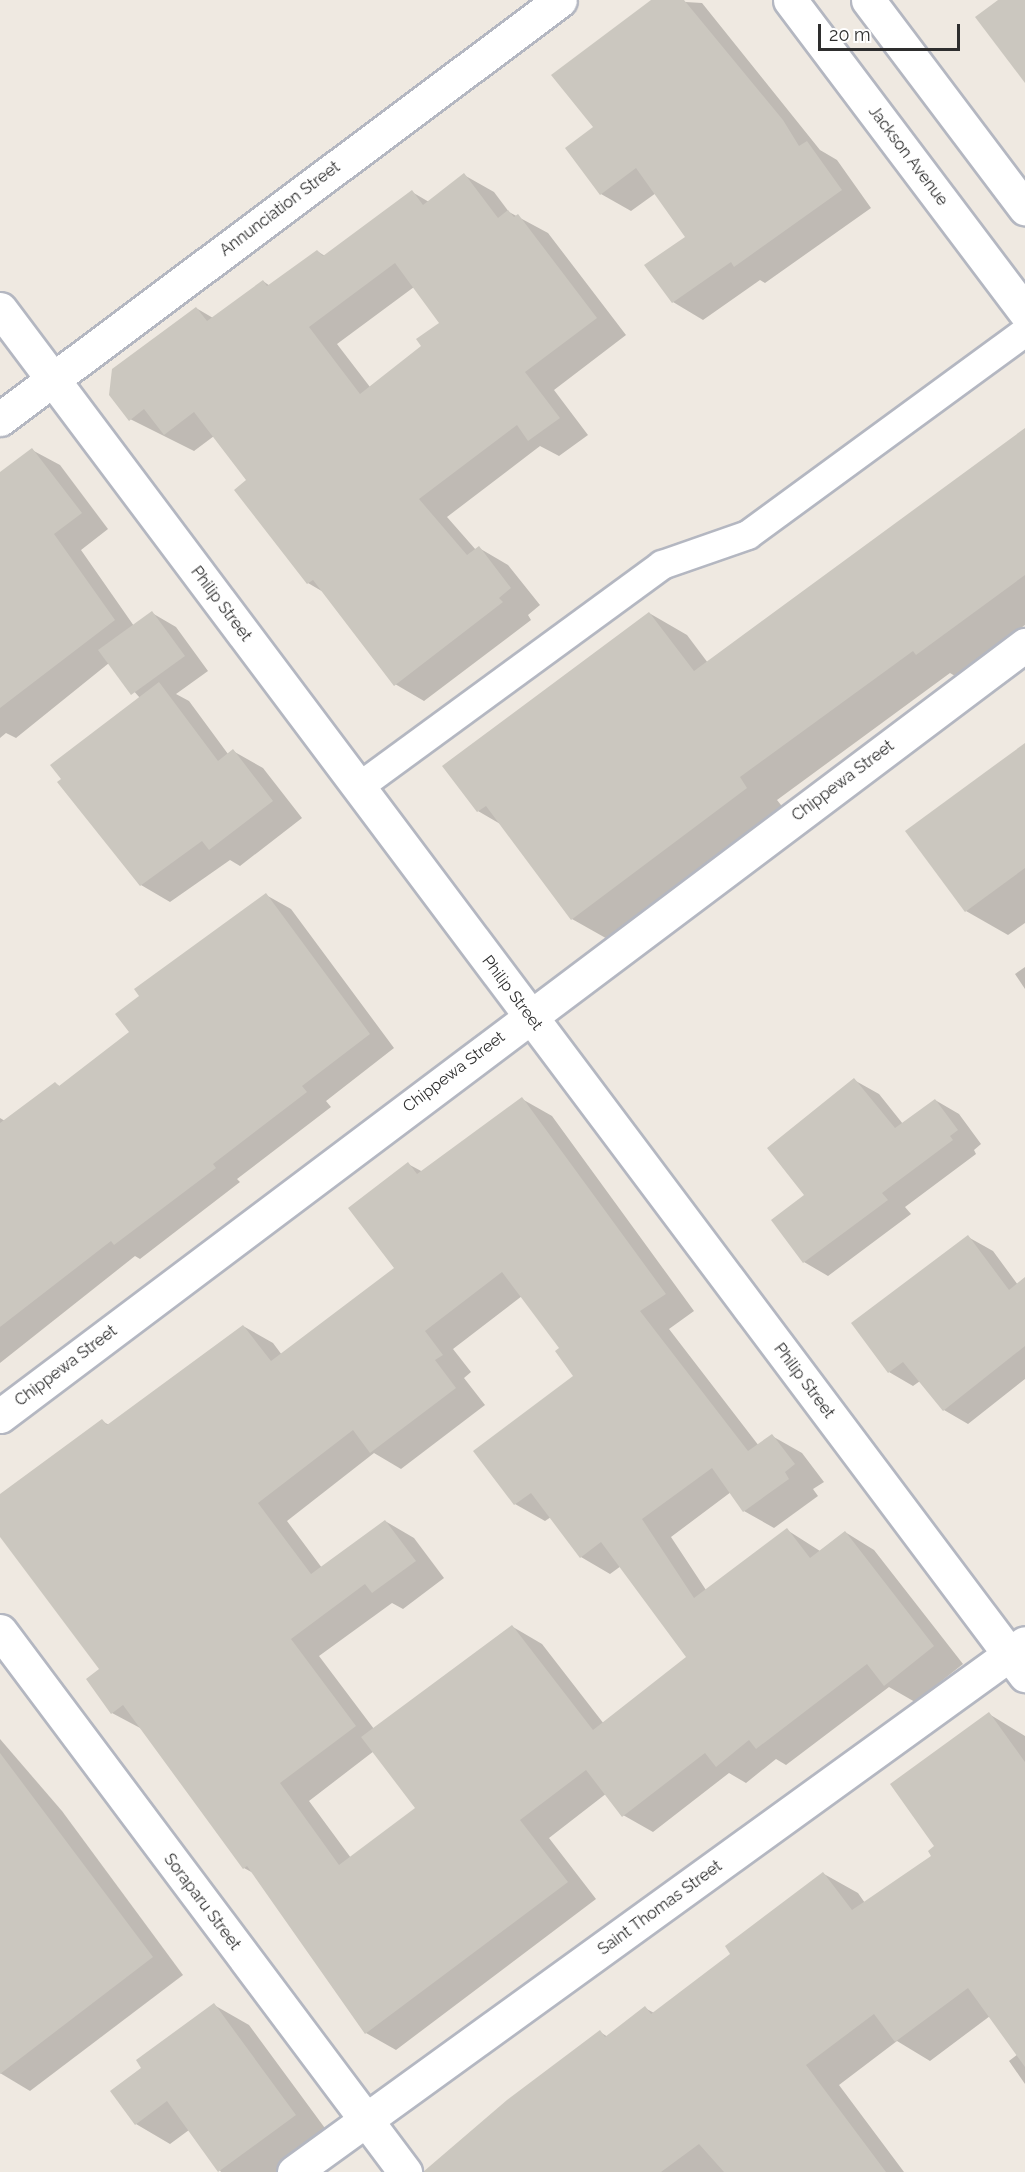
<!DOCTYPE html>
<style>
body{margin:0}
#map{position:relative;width:1025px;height:2172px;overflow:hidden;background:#efe9e1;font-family:Raleway,sans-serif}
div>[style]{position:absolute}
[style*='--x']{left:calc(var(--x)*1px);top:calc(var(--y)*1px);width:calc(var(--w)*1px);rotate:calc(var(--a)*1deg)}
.shadow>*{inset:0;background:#0003}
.building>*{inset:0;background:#cbc7bf}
.roads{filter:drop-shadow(2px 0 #b4b7c1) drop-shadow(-2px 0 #b4b7c1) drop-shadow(0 2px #b4b7c1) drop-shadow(0 -2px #b4b7c1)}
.service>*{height:28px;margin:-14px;padding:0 14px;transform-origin:14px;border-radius:14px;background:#fff}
.minor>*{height:33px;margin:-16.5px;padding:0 16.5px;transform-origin:16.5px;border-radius:16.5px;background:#fff}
.tertiary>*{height:33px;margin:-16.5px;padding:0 16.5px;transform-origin:16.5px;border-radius:16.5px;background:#fff}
span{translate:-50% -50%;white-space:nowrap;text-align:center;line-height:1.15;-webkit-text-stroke:5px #fff;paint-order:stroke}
.street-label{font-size:16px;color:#2e2e2e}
.scale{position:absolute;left:818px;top:24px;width:142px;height:27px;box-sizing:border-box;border:3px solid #2e2e2e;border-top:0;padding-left:8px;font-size:18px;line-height:21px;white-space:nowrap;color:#2e2e2e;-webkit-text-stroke:4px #fff;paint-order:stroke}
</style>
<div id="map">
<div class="shadow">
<i style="clip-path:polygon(653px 0,702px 3px,820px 150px,837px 160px,871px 208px,765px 283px,760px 280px,703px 320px,673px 302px,647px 266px,687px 237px,656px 193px,631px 211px,601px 194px,595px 128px)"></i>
<i style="clip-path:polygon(evenodd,464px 175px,494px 192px,509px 212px,548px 233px,626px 335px,554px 390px,588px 435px,559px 456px,540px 446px,447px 517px,476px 550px,479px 548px,508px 565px,540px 605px,528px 615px,531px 620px,424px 701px,395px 684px,325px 593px,308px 583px,248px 480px,214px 436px,194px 451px,130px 419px,196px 308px,213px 318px,263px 281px,270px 286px,317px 251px,325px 256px,412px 192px,429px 202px,464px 175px,414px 287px,441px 323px,423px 347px,370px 387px,337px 344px,414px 287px)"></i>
<i style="clip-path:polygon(1025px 437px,1025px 625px,955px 676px,950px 673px,777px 800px,785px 810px,611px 941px,572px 919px,502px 825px,478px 811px,649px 613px,687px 635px,708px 663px)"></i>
<i style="clip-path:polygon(32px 450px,60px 465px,108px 529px,81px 550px,134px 626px,152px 613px,176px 627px,208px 671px,176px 694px,189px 701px,228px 754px,233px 751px,263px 768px,302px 818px,240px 866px,230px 860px,170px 902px,141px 885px,140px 698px,109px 663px,16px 738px,6px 733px,0 738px,0 474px)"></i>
<i style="clip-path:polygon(1025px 745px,1025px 923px,1008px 935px,966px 911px)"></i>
<i style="clip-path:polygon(266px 895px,291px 909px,394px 1048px,326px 1101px,331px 1107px,237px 1179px,240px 1182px,140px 1259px,135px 1256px,0 1363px,0 1118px,5px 1121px,56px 1084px,61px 1087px,131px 1032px)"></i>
<i style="clip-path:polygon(1025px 967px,1025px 989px,1015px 974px)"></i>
<i style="clip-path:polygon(854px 1080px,879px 1094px,903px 1124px,935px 1100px,959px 1114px,981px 1144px,974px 1150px,976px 1154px,905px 1207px,911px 1214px,828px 1276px,804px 1262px,806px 1196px)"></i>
<i style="clip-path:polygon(evenodd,522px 1099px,552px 1116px,694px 1311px,669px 1329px,759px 1446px,772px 1436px,802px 1453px,824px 1482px,813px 1489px,818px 1496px,774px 1528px,744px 1511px,731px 1492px,671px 1537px,706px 1590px,787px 1530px,820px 1551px,845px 1532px,874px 1550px,963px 1664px,915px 1702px,889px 1687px,786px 1765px,776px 1759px,746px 1783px,729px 1773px,653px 1832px,623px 1815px,607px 1793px,549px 1838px,596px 1899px,396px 2050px,366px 2033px,255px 1874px,244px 1868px,142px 1729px,112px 1713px,101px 1669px,0 1534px,0 1496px,102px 1421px,109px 1425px,243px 1326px,273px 1343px,282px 1355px,396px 1268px,408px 1164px,423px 1172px,522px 1099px,522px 1296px,561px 1348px,575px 1376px,475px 1451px,515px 1504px,545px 1521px,551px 1517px,581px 1557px,610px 1574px,621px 1566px,688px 1657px,604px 1724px,542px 1644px,513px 1627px,374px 1729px,319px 1656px,392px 1603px,403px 1609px,444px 1578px,414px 1538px,385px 1521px,322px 1568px,287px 1521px,374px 1453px,401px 1469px,485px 1405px,464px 1378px,471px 1372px,453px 1349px,522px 1296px,522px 1099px,374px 1751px,417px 1808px,351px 1858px,309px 1801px,374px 1751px)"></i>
<i style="clip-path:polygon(968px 1237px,993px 1251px,1018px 1285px,1025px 1279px,1025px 1379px,968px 1424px,944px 1410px,920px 1381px,913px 1386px,889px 1372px)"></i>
<i style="clip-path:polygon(989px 1714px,1025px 1736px,1025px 2084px,1009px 2061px,1018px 2054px,990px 2016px,930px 2061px,897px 2041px,839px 2085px,904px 2172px,455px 2172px,600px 2032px,608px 2037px,645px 2008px,654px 2013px,732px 1954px,824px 1874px,858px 1893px,865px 1903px,933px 1856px)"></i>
<i style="clip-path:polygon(0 1739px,62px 1811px,183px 1975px,30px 2091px,0 2073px)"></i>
<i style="clip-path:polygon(214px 2005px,249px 2025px,330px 2135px,279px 2172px,221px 2172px,189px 2130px,170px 2144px,136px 2124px,143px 2068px)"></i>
</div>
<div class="building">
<i style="clip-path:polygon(651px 0,684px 0,783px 120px,799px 146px,807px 141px,842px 190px,734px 267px,731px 262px,672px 303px,644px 265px,685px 237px,636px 168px,600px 195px,565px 148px,593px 127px,551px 75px)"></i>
<i style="clip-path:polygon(998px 0,1025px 0,1025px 83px,975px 17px)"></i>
<i style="clip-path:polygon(evenodd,464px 173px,498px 218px,508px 210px,514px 217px,518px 214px,597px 318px,525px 372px,560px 418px,528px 441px,517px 425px,419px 499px,467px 555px,479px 546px,511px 588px,499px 598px,503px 602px,394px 686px,313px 580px,307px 584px,234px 490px,246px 480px,194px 412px,164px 435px,144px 409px,129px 421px,109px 395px,112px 369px,196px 307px,207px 321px,263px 280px,267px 286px,317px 250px,323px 256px,412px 190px,423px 205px,464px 173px,395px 263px,439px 323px,416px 339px,421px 346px,360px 394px,309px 327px,395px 263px)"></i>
<i style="clip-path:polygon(1025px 428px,1025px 575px,916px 655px,913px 651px,740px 777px,747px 788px,571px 920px,486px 806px,477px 812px,442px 766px,649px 612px,694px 671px)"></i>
<i style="clip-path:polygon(32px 448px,82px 513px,54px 534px,115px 620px,0 708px,0 472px)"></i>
<i style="clip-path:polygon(152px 611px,185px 656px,131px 695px,98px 650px)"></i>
<i style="clip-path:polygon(159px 682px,218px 761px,233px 749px,273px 801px,209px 850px,202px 841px,140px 886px,57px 782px,61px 779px,50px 765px)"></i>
<i style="clip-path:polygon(1025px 743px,1025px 868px,965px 912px,905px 831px)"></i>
<i style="clip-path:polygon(266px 893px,370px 1034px,302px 1086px,307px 1092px,213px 1164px,216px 1168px,114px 1245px,111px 1241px,0 1327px,0 1123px,55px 1082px,59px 1086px,129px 1032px,115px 1014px,139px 996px,134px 989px)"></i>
<i style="clip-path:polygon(854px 1078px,895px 1128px,935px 1099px,958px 1130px,950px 1136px,953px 1140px,882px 1193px,888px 1200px,803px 1263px,771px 1220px,804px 1195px,767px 1148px)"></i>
<i style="clip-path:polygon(evenodd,522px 1097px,666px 1294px,640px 1311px,748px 1451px,772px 1434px,795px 1464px,785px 1472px,789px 1479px,743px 1512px,712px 1468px,642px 1519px,694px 1598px,787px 1528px,810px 1558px,845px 1531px,934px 1646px,884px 1686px,867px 1664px,756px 1749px,749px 1740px,716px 1767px,705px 1753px,622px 1817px,586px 1770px,520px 1820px,568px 1882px,365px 2034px,247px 1866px,243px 1869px,123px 1705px,111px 1714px,86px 1679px,99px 1669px,0 1537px,0 1494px,102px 1419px,107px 1425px,243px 1325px,271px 1361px,394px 1268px,348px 1208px,408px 1162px,417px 1174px,522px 1097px,502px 1272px,559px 1348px,555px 1351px,573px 1376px,473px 1451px,514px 1505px,531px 1493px,580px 1558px,601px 1542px,686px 1657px,593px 1730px,512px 1625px,361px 1737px,415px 1808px,339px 1865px,280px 1783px,356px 1726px,291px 1639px,365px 1584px,372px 1593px,416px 1561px,385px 1520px,311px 1574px,258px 1503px,353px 1430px,370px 1453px,456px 1388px,435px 1360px,443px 1355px,425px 1331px,502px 1272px)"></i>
<i style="clip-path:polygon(968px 1235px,1009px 1290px,1025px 1277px,1025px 1346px,943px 1411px,903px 1362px,888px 1373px,851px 1323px)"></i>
<i style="clip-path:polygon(989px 1712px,1025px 1762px,1025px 2067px,968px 1988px,895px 2042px,874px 2014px,806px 2065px,886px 2172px,724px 2172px,699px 2144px,661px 2172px,423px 2172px,507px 2100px,600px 2030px,605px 2037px,645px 2006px,651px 2014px,730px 1954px,725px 1946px,823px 1872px,852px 1910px,931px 1856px,928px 1851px,934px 1846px,890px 1784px)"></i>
<i style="clip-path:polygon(0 1753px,153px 1957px,0 2074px)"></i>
<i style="clip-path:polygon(214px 2003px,296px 2115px,218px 2172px,167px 2101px,135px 2125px,110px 2091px,141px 2068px,136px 2060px)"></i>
</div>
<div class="roads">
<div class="service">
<i style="--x:359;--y:787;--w:376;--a:-36.2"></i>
<i style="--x:662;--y:565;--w:91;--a:-19.2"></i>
<i style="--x:748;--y:535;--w:343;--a:-36.2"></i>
</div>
<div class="minor">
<i style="--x:0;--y:309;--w:1708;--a:53.12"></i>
<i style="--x:0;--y:419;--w:699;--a:-36.8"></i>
<i style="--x:0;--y:1416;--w:1283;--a:-36.95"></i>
<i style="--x:0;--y:1631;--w:676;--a:53.18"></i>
<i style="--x:294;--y:2172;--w:902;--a:-35.89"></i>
</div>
<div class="tertiary">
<i style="--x:790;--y:0;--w:391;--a:53"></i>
<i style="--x:868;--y:0;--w:261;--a:53"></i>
</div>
</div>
<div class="street-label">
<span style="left:908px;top:156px;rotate:53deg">Jackson Avenue</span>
<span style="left:280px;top:209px;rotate:-37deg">Annunciation Street</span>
<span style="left:221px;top:604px;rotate:53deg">Philip Street</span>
<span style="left:843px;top:781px;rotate:-37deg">Chippewa Street</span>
<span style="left:512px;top:993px;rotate:53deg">Philip Street</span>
<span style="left:454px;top:1072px;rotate:-37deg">Chippewa Street</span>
<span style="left:66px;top:1366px;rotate:-37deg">Chippewa Street</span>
<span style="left:804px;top:1381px;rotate:53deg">Philip Street</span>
<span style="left:202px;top:1902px;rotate:53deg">Soraparu Street</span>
<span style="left:660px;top:1908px;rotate:-36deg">Saint Thomas Street</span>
</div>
<div class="scale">20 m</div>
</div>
